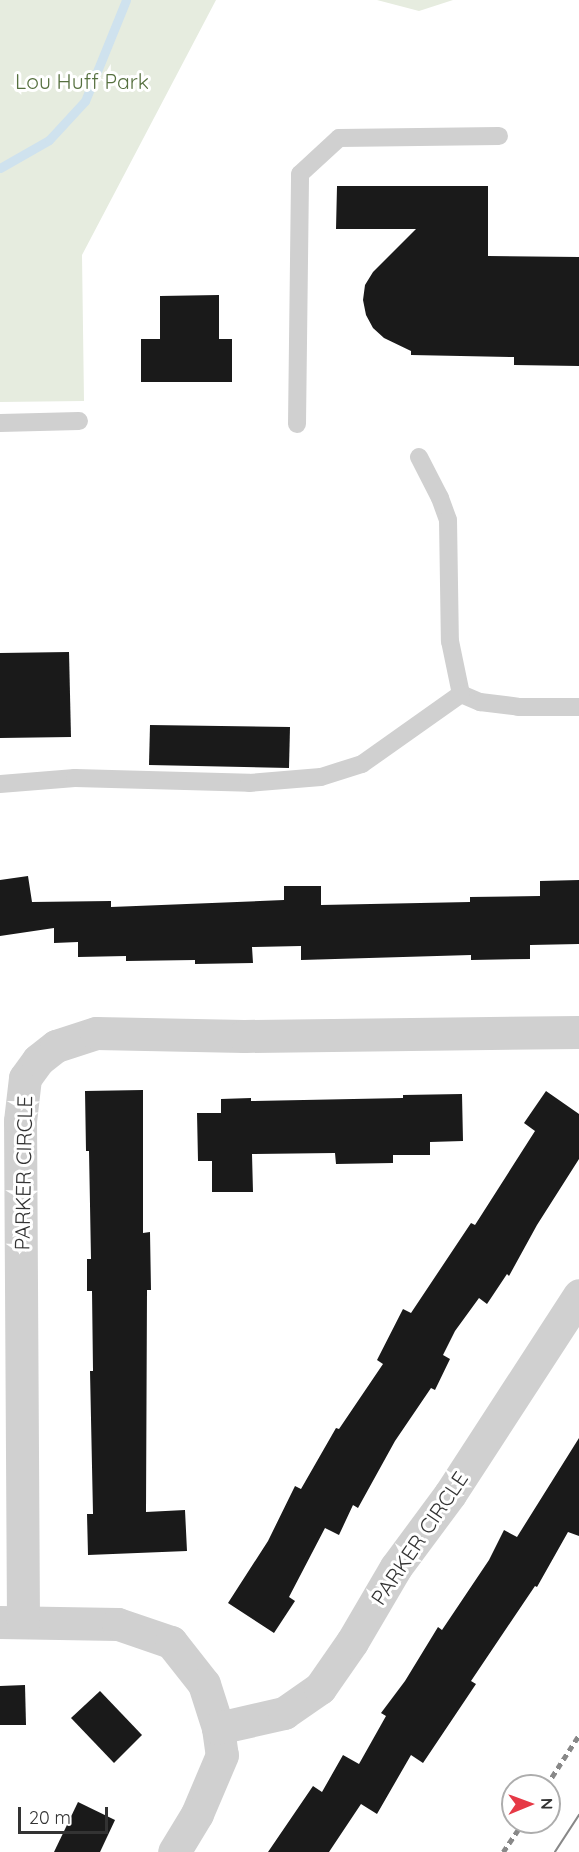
<!DOCTYPE html>
<style>
body{margin:0}
#map{position:relative;width:579px;height:1852px;overflow:hidden;background:#fff;font-family:Quicksand,sans-serif}
div>[style]{position:absolute}
[style*='--x']{left:calc(var(--x)*1px);top:calc(var(--y)*1px);width:calc(var(--w)*1px);rotate:calc(var(--a)*1deg)}
.green>*{inset:0;background:#e6ecdf}
.stream>*{height:9px;margin:-4.5px;padding:0 4.5px;transform-origin:4.5px;border-radius:4.5px;background:#cfe2ee}
.building>*{inset:0;background:#1a1a1a}
.lane>*{height:18px;margin:-9px;padding:0 9px;transform-origin:9px;border-radius:9px;background:#d0d0d0}
.street>*{height:33px;margin:-16.5px;padding:0 16.5px;transform-origin:16.5px;border-radius:16.5px;background:#d0d0d0}
.tram>*{height:1.5px;margin:-0.75px;padding:0 0.75px;transform-origin:0.75px;border-radius:0.75px;background:#888}
.rail>*{height:4.5px;margin-top:-2.25px;transform-origin:0;background:repeating-linear-gradient(90deg,#888 0 6px,transparent 0 10.5px)}
span{translate:-50% -50%;white-space:nowrap;text-align:center;line-height:1.15;-webkit-text-stroke:6px #fff;paint-order:stroke}
.park-label{font-size:21px;color:#56703f}
.street-label{font-size:21px;color:#333}
.north{position:absolute;left:501px;top:1774px;width:60px;height:60px;box-sizing:border-box;background:#fff;border:2px solid #adadad;border-radius:50%;rotate:89deg;font-size:16px;font-weight:700;line-height:24px;text-align:center;color:#333}
.north::after{content:'';display:block;margin:auto;width:21px;height:27px;background:#e63946;clip-path:polygon(50% 0,100% 100%,50% 72%,0 100%)}
.scale{position:absolute;left:18px;top:1807px;width:90px;height:27px;box-sizing:border-box;border:3px solid #333;border-top:0;padding-left:8px;font-size:18px;line-height:21px;white-space:nowrap;color:#333;-webkit-text-stroke:4px #fff;paint-order:stroke}
</style>
<div id="map">
<div class="green">
<i style="clip-path:polygon(0 0,216px 0,82px 255px,84px 401px,0 402px)"></i>
<i style="clip-path:polygon(377px 0,453px 0,419px 11px)"></i>
</div>
<div class="stream">
<i style="--x:0;--y:168;--w:56;--a:-29.7"></i>
<i style="--x:49;--y:140;--w:53;--a:-47.3"></i>
<i style="--x:85;--y:101;--w:109;--a:-67.9"></i>
</div>
<div class="building">
<i style="clip-path:polygon(337px 186px,488px 186px,488px 256px,579px 257px,579px 366px,514px 365px,514px 357px,411px 355px,411px 351px,384px 338px,373px 328px,366px 315px,363px 300px,365px 285px,373px 272px,416px 229px,336px 229px)"></i>
<i style="clip-path:polygon(219px 295px,219px 339px,232px 339px,232px 382px,141px 382px,141px 339px,160px 339px,160px 296px)"></i>
<i style="clip-path:polygon(69px 652px,71px 737px,0 738px,0 653px)"></i>
<i style="clip-path:polygon(150px 725px,290px 727px,289px 768px,149px 765px)"></i>
<i style="clip-path:polygon(28px 876px,32px 902px,111px 901px,111px 907px,284px 900px,284px 886px,321px 886px,321px 905px,470px 902px,470px 897px,540px 896px,540px 881px,579px 880px,579px 944px,530px 945px,530px 959px,471px 960px,471px 955px,301px 960px,301px 946px,252px 947px,253px 963px,195px 964px,195px 960px,126px 961px,126px 956px,78px 957px,78px 942px,54px 943px,54px 928px,0 936px,0 880px)"></i>
<i style="clip-path:polygon(143px 1090px,143px 1233px,150px 1232px,151px 1290px,147px 1290px,146px 1512px,185px 1510px,187px 1551px,88px 1555px,87px 1514px,93px 1514px,90px 1371px,93px 1371px,92px 1291px,87px 1291px,87px 1259px,91px 1259px,89px 1151px,86px 1151px,85px 1091px)"></i>
<i style="clip-path:polygon(546px 1091px,579px 1114px,579px 1159px,537px 1225px,509px 1276px,507px 1274px,487px 1304px,479px 1298px,455px 1331px,443px 1355px,450px 1359px,435px 1390px,431px 1388px,395px 1441px,358px 1508px,353px 1505px,339px 1535px,325px 1528px,289px 1597px,295px 1601px,274px 1633px,228px 1603px,268px 1541px,295px 1486px,301px 1489px,336px 1428px,339px 1429px,383px 1364px,377px 1360px,403px 1309px,411px 1313px,471px 1223px,475px 1225px,535px 1131px,524px 1123px)"></i>
<i style="clip-path:polygon(462px 1094px,463px 1141px,430px 1142px,430px 1155px,393px 1155px,393px 1163px,336px 1164px,335px 1153px,252px 1154px,253px 1192px,212px 1192px,212px 1161px,198px 1161px,197px 1113px,221px 1113px,221px 1099px,251px 1098px,251px 1101px,403px 1098px,403px 1095px)"></i>
<i style="clip-path:polygon(579px 1438px,579px 1536px,568px 1532px,537px 1587px,535px 1586px,471px 1681px,476px 1684px,423px 1763px,411px 1755px,377px 1814px,361px 1804px,329px 1852px,268px 1852px,313px 1786px,322px 1792px,343px 1755px,359px 1764px,386px 1716px,381px 1713px,405px 1681px,438px 1627px,442px 1630px,489px 1560px,504px 1530px,517px 1537px)"></i>
<i style="clip-path:polygon(25px 1685px,26px 1725px,0 1725px,0 1686px)"></i>
<i style="clip-path:polygon(100px 1691px,142px 1735px,114px 1763px,71px 1718px)"></i>
<i style="clip-path:polygon(78px 1802px,115px 1820px,100px 1852px,54px 1852px)"></i>
</div>
<div class="lane">
<i style="--x:0;--y:423;--w:79;--a:-1.5"></i>
<i style="--x:297;--y:424;--w:250;--a:-89.3"></i>
<i style="--x:300;--y:174;--w:53;--a:-42.7"></i>
<i style="--x:339;--y:138;--w:160;--a:-0.7"></i>
<i style="--x:419;--y:457;--w:46;--a:62.9"></i>
<i style="--x:440;--y:498;--w:23;--a:70"></i>
<i style="--x:448;--y:520;--w:121;--a:89.1"></i>
<i style="--x:450;--y:641;--w:54;--a:78.3"></i>
<i style="--x:461;--y:694;--w:21;--a:23"></i>
<i style="--x:480;--y:702;--w:38;--a:7"></i>
<i style="--x:518;--y:707;--w:61;--a:0"></i>
<i style="--x:0;--y:784;--w:75;--a:-4.6"></i>
<i style="--x:75;--y:778;--w:174;--a:1.6"></i>
<i style="--x:249;--y:783;--w:72;--a:-4.8"></i>
<i style="--x:321;--y:777;--w:43;--a:-17.6"></i>
<i style="--x:362;--y:764;--w:121;--a:-35.3"></i>
</div>
<div class="street">
<i style="--x:0;--y:1622;--w:118;--a:1"></i>
<i style="--x:118;--y:1624;--w:56;--a:18.8"></i>
<i style="--x:171;--y:1642;--w:53;--a:51.8"></i>
<i style="--x:204;--y:1684;--w:46;--a:72.3"></i>
<i style="--x:218;--y:1728;--w:27;--a:82"></i>
<i style="--x:222;--y:1755;--w:64;--a:113"></i>
<i style="--x:197;--y:1814;--w:44;--a:121.2"></i>
<i style="--x:23;--y:1622;--w:501;--a:-90.34"></i>
<i style="--x:20;--y:1121;--w:43;--a:-83.4"></i>
<i style="--x:25;--y:1078;--w:22;--a:-54"></i>
<i style="--x:38;--y:1060;--w:23;--a:-38"></i>
<i style="--x:56;--y:1046;--w:42;--a:-18"></i>
<i style="--x:96;--y:1033;--w:148;--a:1.2"></i>
<i style="--x:244;--y:1036;--w:335;--a:-0.7"></i>
<i style="--x:218;--y:1728;--w:68;--a:-12.8"></i>
<i style="--x:284;--y:1713;--w:44;--a:-34.8"></i>
<i style="--x:320;--y:1688;--w:56;--a:-55.2"></i>
<i style="--x:352;--y:1642;--w:87;--a:-59.6"></i>
<i style="--x:396;--y:1567;--w:91;--a:-53.5"></i>
<i style="--x:450;--y:1494;--w:237;--a:-57"></i>
</div>
<div class="tram">
<i style="--x:555;--y:1852;--w:44;--a:-57"></i>
</div>
<div class="rail">
<i style="--x:546;--y:1786;--w:61;--a:-57.1"></i>
<i style="--x:503;--y:1852;--w:36;--a:-56"></i>
</div>
<div class="park-label">
<span style="left:82px;top:81px">Lou Huff Park</span>
</div>
<div class="street-label">
<span style="left:23px;top:1173px;rotate:-89deg">PARKER CIRCLE</span>
<span style="left:419px;top:1538px;rotate:-56deg">PARKER CIRCLE</span>
</div>
<div class="north">N</div>
<div class="scale">20 m</div>
</div>
